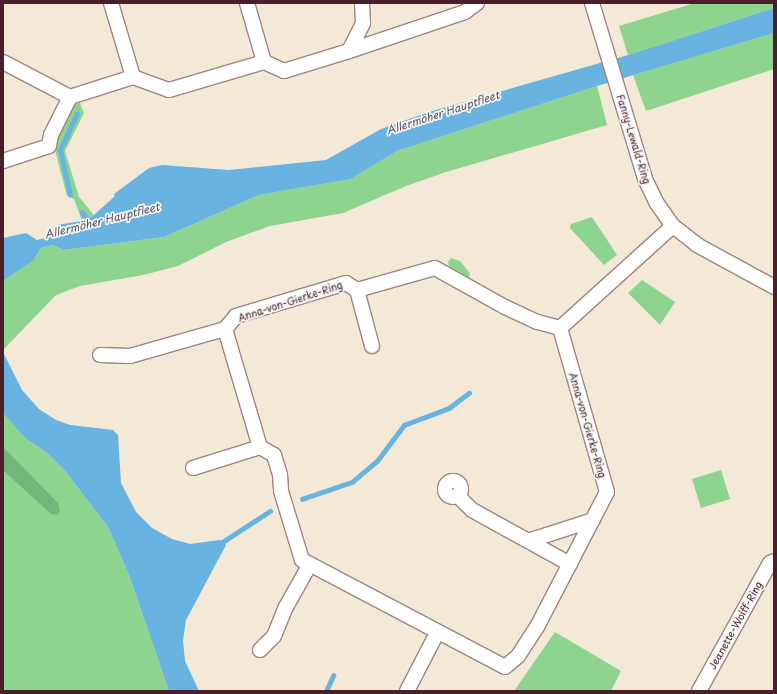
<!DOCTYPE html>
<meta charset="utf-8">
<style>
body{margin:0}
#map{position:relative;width:777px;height:694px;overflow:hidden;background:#f4e8d6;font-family:"Playpen Sans",sans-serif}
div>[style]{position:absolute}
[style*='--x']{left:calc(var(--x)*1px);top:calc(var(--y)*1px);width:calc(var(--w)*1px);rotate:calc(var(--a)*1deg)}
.green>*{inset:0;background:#8dd48f}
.forest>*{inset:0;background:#72b67a}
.water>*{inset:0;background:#69b3e1}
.stream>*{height:4.5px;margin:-2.25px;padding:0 2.25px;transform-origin:2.25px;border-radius:2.25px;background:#69b3e1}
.roads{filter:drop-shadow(1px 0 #9f8480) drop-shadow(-1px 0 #9f8480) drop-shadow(0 1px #9f8480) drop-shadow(0 -1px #9f8480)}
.minor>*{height:14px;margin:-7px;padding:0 7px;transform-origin:7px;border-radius:7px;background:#fff}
.minor>.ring{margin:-7px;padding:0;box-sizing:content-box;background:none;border:14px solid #fff;border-radius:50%}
span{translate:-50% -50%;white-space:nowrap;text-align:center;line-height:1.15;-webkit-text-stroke:3.5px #f6f6f2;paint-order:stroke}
.street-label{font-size:10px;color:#4a1f2b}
.water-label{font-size:11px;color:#55536b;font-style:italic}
.frame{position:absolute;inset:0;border:4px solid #4a1f2b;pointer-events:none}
</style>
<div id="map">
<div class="green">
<i style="clip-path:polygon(695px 3px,774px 3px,774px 8px,628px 55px,619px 26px)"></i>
<i style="clip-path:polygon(774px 33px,774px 69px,646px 111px,633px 75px)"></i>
<i style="clip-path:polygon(597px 86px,607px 125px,446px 172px,406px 186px,343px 213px,270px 226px,226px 242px,178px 266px,143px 275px,80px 286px,56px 295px,3px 350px,3px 281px,33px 261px,41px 248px,53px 245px,64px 250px,164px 237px,259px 195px,351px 179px,397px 151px)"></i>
<i style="clip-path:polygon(80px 103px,84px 113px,65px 151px,79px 197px,94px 215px,82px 221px,74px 199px,67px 196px,54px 147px,75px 104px)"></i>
<i style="clip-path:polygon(592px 217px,617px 255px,604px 265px,570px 228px,571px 224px)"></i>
<i style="clip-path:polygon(451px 258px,460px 261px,470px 273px,469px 278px,449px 266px,448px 262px)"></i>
<i style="clip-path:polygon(642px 280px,675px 302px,660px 325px,628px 293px)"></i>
<i style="clip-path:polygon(3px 413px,25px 438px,46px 452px,65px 471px,108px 527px,129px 575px,169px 691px,3px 691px)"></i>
<i style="clip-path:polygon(721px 470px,730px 499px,701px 508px,692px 479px)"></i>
<i style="clip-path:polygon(555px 632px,621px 671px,611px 691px,514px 691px)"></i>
</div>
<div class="forest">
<i style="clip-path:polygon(3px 447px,58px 503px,60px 511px,57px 515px,51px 514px,3px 470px)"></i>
</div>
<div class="water">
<i style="clip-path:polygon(774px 8px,774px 33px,597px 86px,397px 151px,351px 179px,259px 195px,164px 237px,64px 250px,53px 245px,41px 248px,33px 261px,3px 281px,3px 238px,26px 233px,37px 240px,49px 237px,57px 225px,82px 221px,94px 215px,115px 196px,114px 194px,149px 168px,162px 165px,229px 170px,326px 160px,381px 129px,429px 112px,628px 55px)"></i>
<i style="clip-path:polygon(3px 352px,22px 390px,39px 409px,56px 420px,70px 425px,113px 430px,118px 435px,121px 483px,136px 512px,152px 528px,172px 539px,190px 544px,220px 540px,226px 545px,186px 620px,183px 641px,185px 661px,199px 691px,169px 691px,129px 575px,108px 527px,65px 471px,46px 452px,25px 438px,3px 413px)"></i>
</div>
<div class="stream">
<i style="--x:70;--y:195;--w:46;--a:-102.5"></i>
<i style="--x:60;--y:150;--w:40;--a:-65"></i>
<i style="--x:82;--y:212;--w:14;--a:51"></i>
<i style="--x:302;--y:499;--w:53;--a:-18.8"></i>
<i style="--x:352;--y:482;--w:33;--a:-40"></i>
<i style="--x:377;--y:461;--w:45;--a:-53.1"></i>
<i style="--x:404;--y:425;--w:48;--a:-20.7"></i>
<i style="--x:449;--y:408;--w:25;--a:-37"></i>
<i style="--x:218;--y:545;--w:62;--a:-33.2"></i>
<i style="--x:326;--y:691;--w:17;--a:-65"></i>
</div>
<div class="roads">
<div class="minor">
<i style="--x:111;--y:3;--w:77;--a:73.4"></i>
<i style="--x:247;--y:3;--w:61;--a:73.9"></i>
<i style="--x:592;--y:3;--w:184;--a:73.2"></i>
<i style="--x:645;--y:179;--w:25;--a:64"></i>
<i style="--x:656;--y:202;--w:29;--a:55"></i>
<i style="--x:673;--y:226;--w:31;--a:38"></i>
<i style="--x:697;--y:245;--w:88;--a:28.6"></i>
<i style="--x:349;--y:51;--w:122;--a:-18.6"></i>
<i style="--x:465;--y:12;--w:15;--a:-37"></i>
<i style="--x:3;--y:62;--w:76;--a:27.6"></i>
<i style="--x:70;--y:97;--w:66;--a:-17.6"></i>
<i style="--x:133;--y:77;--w:38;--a:20"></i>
<i style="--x:169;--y:90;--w:99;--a:-16.4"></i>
<i style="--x:264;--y:62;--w:22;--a:24"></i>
<i style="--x:284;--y:71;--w:68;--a:-17.1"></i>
<i style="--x:349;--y:51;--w:31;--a:-63"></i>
<i style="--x:363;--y:23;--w:20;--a:-93"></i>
<i style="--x:3;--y:161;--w:48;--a:-18.1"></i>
<i style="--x:49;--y:146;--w:11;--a:-80"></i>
<i style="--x:51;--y:135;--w:42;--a:-63.4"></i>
<i style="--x:357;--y:290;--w:58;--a:75"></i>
<i style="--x:560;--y:328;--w:24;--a:-165"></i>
<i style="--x:537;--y:322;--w:35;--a:-155"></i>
<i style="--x:505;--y:307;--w:80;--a:-150.9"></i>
<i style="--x:435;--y:268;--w:81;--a:164.2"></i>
<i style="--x:357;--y:290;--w:13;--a:-148"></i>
<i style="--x:346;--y:283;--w:115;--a:163.3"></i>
<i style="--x:236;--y:316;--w:17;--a:130"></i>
<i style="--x:225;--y:329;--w:123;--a:73.5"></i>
<i style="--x:260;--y:447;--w:16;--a:30"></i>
<i style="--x:274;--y:455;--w:21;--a:73"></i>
<i style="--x:280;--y:475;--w:16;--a:86"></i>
<i style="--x:281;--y:491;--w:72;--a:73.1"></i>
<i style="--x:302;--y:560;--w:229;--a:27.8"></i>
<i style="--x:505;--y:667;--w:17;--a:-40"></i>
<i style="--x:518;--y:656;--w:35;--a:-57"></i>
<i style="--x:537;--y:627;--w:152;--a:-62.6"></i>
<i style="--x:607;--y:492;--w:171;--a:-106"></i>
<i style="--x:560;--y:328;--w:152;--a:-42.1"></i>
<i style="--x:100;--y:355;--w:30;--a:2"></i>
<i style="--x:130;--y:356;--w:99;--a:-15.9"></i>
<i style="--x:193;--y:468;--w:70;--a:-17.4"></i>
<i class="ring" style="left:445px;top:481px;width:2px;height:2px"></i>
<i style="--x:458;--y:496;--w:20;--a:45"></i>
<i style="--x:472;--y:510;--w:112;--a:28.9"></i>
<i style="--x:528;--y:541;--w:68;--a:-17.9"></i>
<i style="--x:260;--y:650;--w:20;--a:-45"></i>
<i style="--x:274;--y:636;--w:31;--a:-68"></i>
<i style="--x:286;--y:607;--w:49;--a:-60.8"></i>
<i style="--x:407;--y:691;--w:65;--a:-62.7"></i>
<i style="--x:699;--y:691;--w:146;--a:-61"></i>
<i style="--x:770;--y:563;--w:4;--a:-27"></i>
</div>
</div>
<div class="street-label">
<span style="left:634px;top:139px;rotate:73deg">Fanny-Lewald-Ring</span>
<span style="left:290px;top:301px;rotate:-18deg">Anna-von-Gierke-Ring</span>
<span style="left:588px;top:425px;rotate:74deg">Anna-von-Gierke-Ring</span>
<span style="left:735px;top:625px;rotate:-61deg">Jeanette-Wolff-Ring</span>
</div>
<div class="water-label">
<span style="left:443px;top:113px;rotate:-18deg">Allermöher Hauptfleet</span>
<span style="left:102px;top:221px;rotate:-14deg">Allermöher Hauptfleet</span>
</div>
<div class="frame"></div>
</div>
